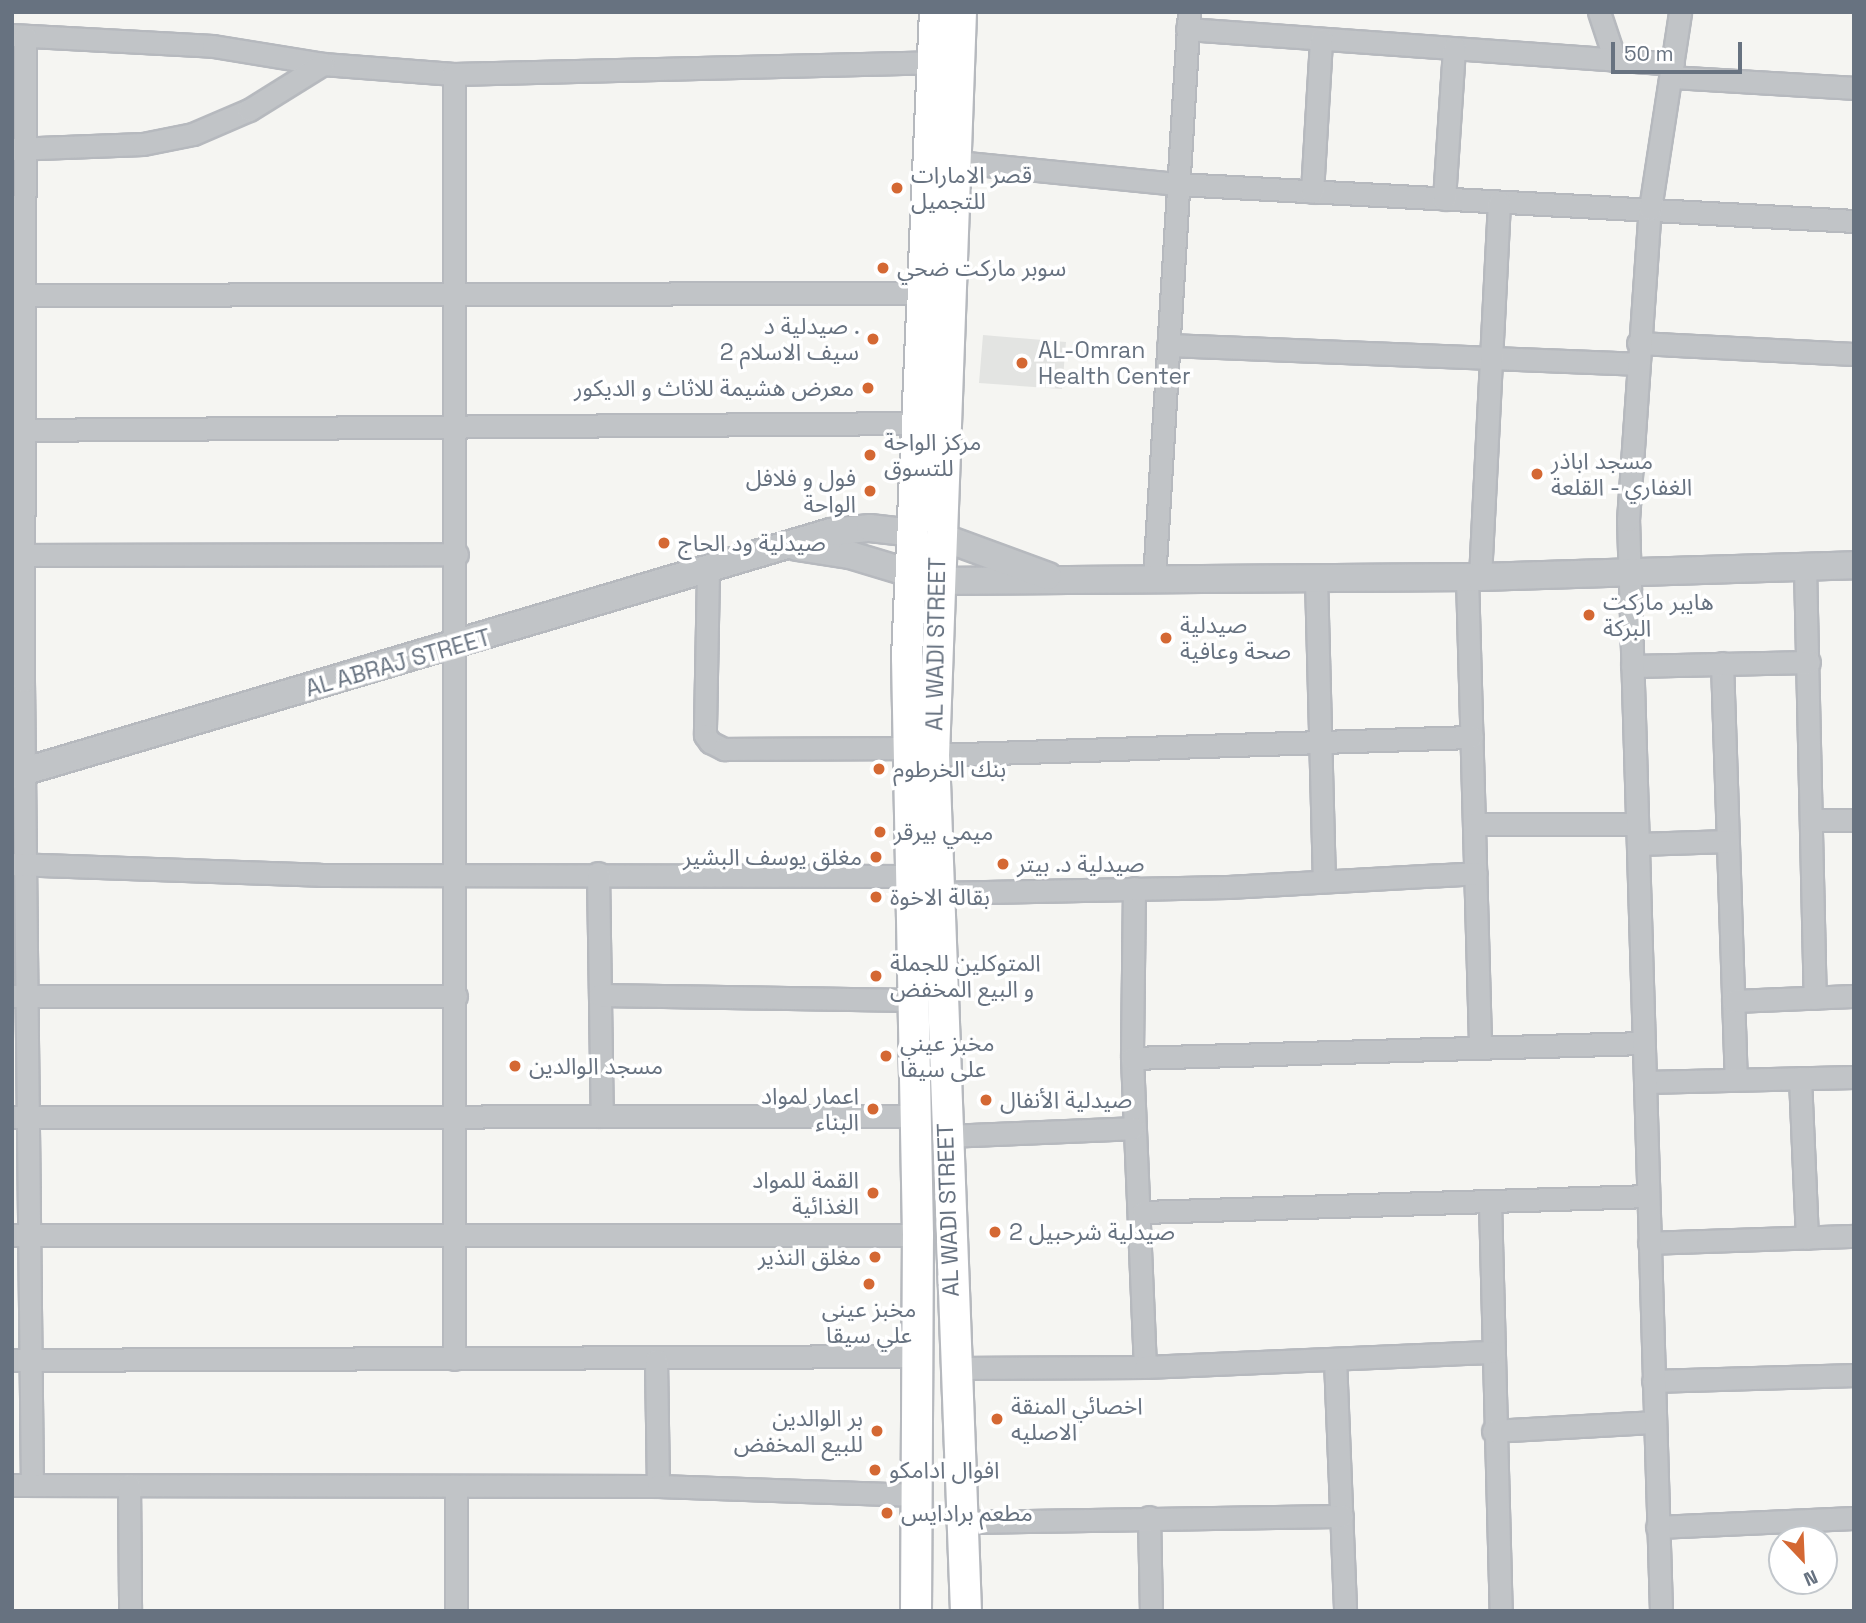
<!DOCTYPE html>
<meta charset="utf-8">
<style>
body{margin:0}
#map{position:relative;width:1866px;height:1623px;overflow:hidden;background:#f5f5f2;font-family:"Space Grotesk","Noto Sans Arabic",sans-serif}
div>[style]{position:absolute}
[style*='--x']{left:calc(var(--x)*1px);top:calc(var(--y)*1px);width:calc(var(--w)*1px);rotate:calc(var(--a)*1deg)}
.built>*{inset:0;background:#e3e4e2}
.roads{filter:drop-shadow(2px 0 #b6b9be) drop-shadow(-2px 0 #b6b9be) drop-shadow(0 2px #b6b9be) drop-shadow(0 -2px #b6b9be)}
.minor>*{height:21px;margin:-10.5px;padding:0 10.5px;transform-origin:10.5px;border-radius:10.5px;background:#c1c4c7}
.tertiary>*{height:26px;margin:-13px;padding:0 13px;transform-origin:13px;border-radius:13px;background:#c1c4c7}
.secondary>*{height:30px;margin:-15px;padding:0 15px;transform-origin:15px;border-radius:15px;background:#fff}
.dots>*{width:19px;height:19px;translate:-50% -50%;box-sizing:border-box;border:4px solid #fff;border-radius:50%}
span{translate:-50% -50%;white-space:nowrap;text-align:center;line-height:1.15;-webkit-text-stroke:7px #fff;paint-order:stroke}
.poi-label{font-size:23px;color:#677280}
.left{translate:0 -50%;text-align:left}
.right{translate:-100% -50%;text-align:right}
.street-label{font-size:23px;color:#677280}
.frame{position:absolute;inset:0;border:14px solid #677280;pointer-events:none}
.north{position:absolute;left:1768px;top:1525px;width:70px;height:70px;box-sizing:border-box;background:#fff;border:2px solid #c2c7cc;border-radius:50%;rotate:157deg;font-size:19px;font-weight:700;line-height:28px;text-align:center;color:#677280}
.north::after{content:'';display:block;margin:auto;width:24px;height:32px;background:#d46833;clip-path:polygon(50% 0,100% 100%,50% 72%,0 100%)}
.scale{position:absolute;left:1611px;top:42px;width:131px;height:32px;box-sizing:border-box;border:4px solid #677280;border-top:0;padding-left:9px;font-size:21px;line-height:24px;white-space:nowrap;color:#677280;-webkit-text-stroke:5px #fff;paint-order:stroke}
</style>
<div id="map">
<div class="built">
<i style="clip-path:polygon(983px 335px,1066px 342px,1062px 389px,979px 383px)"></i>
</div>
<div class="roads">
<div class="minor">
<i style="--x:1599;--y:12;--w:51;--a:71.6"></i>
<i style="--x:1187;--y:29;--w:487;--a:4.1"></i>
<i style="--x:12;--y:35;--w:201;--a:3.1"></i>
<i style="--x:213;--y:46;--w:111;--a:9.3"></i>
<i style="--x:323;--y:64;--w:131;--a:4.4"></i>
<i style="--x:454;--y:74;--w:479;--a:-1.4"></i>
<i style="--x:1671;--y:77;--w:183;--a:3.4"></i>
<i style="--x:12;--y:149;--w:131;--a:-2.2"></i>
<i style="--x:143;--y:144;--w:51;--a:-11.3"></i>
<i style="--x:193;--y:134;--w:61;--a:-23.2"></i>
<i style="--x:249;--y:110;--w:87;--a:-31.9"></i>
<i style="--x:957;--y:162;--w:222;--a:5.7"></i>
<i style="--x:1178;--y:184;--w:677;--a:3.13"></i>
<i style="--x:1312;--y:192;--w:153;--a:-86.6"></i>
<i style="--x:1444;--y:199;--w:151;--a:-86.2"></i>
<i style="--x:12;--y:295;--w:909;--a:-0.13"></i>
<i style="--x:1638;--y:343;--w:216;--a:2.9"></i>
<i style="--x:1168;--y:345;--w:468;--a:2.3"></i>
<i style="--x:12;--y:430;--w:904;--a:-0.44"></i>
<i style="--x:12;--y:555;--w:445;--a:-0.1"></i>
<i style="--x:1805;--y:567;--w:431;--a:88.7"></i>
<i style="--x:708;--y:572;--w:163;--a:91.1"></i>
<i style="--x:705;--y:735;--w:9;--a:54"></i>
<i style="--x:710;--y:742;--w:16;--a:27"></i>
<i style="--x:724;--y:749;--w:184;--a:-0.3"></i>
<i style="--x:1467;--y:577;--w:469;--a:88.4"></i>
<i style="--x:1480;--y:577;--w:375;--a:-87.1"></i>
<i style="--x:1316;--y:578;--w:302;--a:88.5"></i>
<i style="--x:1154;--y:579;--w:568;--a:-86.47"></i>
<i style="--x:1722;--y:663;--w:416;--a:88.1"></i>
<i style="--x:1632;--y:666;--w:177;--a:-1.3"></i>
<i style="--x:12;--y:681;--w:11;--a:0"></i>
<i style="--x:23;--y:681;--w:804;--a:89.36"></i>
<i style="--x:23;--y:681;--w:644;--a:-89.82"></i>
<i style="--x:934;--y:755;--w:538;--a:-1.92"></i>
<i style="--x:1812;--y:820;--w:42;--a:0"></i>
<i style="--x:1474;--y:824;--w:163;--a:0"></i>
<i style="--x:1638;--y:844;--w:90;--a:-1.9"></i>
<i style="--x:12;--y:864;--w:308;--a:2"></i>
<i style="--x:320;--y:875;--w:592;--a:0.1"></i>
<i style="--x:598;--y:873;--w:243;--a:89.1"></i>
<i style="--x:1134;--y:888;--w:170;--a:90.7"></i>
<i style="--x:1132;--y:1058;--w:309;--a:87.6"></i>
<i style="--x:937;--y:893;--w:291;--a:-1.2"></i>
<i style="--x:1228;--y:887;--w:248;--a:-3.2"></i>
<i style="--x:600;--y:995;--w:313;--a:0.9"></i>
<i style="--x:12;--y:996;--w:444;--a:0"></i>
<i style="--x:1733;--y:1001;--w:121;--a:-2.4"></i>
<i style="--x:1132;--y:1058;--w:511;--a:-1.68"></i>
<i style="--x:1800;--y:1078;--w:160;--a:87.5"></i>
<i style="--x:1645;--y:1082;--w:209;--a:-1.4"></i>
<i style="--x:12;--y:1117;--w:904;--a:-0.06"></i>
<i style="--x:945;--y:1136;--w:188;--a:-2.4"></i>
<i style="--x:1490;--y:1202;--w:409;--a:88.5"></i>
<i style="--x:1143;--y:1212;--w:505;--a:-1.81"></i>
<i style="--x:12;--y:1235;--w:906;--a:0"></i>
<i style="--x:1649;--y:1243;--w:205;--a:-2"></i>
<i style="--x:454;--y:1359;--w:1285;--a:-90"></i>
<i style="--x:1335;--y:1359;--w:252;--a:87.7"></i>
<i style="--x:12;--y:1360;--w:907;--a:-0.25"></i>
<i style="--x:656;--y:1360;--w:126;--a:89.1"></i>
<i style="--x:954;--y:1368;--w:191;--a:-0.3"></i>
<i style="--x:1145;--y:1367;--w:346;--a:-2.5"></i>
<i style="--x:1653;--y:1381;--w:201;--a:-1.7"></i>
<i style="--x:1493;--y:1431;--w:162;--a:-3.2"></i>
<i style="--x:12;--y:1485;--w:646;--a:0.09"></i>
<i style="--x:658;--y:1486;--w:260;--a:2"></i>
<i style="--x:129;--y:1485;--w:126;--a:89.5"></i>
<i style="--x:1149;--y:1517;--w:94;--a:88.8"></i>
<i style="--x:961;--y:1522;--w:381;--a:-0.9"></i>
<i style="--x:1657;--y:1527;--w:197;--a:-2.6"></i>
<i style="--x:456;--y:1611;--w:125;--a:-90"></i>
<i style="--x:1661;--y:1611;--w:1091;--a:-91.73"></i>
<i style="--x:1628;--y:520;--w:312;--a:-86"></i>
<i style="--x:1650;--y:209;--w:199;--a:-81.3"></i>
</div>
<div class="tertiary">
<i style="--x:797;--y:547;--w:54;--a:8.6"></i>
<i style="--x:850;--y:555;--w:90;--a:16.8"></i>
<i style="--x:936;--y:581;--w:544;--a:-0.42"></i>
<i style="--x:1480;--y:577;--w:374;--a:-1.8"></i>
<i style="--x:12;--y:775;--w:854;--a:-16.53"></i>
<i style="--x:831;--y:532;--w:39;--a:-6"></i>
<i style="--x:870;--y:528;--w:69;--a:6.6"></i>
<i style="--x:939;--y:536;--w:116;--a:20.2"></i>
</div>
<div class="secondary">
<i style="--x:961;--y:12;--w:743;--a:92.08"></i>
<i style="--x:934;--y:755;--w:857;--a:87.86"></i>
<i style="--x:916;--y:1611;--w:376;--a:-89.7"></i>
<i style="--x:918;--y:1235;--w:577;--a:-91.09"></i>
<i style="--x:907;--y:658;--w:647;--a:-87.52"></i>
</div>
</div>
<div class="dots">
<i style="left:897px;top:188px;background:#d46833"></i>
<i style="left:883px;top:268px;background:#d46833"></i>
<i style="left:873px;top:339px;background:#d46833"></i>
<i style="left:1022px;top:363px;background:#d46833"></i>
<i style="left:868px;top:388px;background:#d46833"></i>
<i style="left:870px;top:455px;background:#d46833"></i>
<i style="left:1537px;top:474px;background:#d46833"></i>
<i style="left:870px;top:491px;background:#d46833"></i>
<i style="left:664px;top:543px;background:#d46833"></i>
<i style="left:1589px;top:615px;background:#d46833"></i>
<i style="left:1166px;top:638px;background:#d46833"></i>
<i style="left:879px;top:769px;background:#d46833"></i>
<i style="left:880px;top:832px;background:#d46833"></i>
<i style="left:876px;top:857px;background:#d46833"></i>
<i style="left:1003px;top:864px;background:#d46833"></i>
<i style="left:876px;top:897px;background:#d46833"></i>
<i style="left:876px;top:976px;background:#d46833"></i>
<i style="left:886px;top:1056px;background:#d46833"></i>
<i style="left:515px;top:1066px;background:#d46833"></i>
<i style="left:986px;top:1100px;background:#d46833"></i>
<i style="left:873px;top:1109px;background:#d46833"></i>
<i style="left:873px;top:1193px;background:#d46833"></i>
<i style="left:995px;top:1232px;background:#d46833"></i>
<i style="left:875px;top:1257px;background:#d46833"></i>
<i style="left:869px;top:1284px;background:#d46833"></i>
<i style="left:997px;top:1419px;background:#d46833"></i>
<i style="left:877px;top:1431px;background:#d46833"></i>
<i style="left:875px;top:1470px;background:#d46833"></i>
<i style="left:887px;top:1513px;background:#d46833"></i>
</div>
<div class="poi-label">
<span class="left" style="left:911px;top:188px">قصر الامارات<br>للتجميل</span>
<span class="left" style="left:897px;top:268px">سوبر ماركت ضحي</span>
<span class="right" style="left:859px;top:339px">صيدلية د .<br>سيف الاسلام 2</span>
<span class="left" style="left:1038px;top:363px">AL-Omran<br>Health Center</span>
<span class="right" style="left:854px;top:388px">معرض هشيمة للاثاث و الديكور</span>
<span class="left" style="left:884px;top:455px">مركز الواحة<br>للتسوق</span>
<span class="left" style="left:1551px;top:474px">مسجد اباذر<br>الغفاري - القلعة</span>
<span class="right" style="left:856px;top:491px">فول و فلافل<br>الواحة</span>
<span class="left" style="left:678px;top:543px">صيدلية ود الحاج</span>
<span class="left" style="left:1603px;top:615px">هايبر ماركت<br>البركة</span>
<span class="left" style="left:1180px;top:638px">صيدلية<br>صحة وعافية</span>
<span class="left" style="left:893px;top:769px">بنك الخرطوم</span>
<span class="left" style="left:894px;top:832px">ميمي بيرقر</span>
<span class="right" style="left:862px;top:857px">مغلق يوسف البشير</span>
<span class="left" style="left:1017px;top:864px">صيدلية د. بيتر</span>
<span class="left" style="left:890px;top:897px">بقالة الاخوة</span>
<span class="left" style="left:890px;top:976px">المتوكلين للجملة<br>و البيع المخفض</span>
<span class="left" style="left:900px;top:1056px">مخبز عيني<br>على سيقا</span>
<span class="left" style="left:529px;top:1066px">مسجد الوالدين</span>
<span class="right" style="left:859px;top:1109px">اعمار لمواد<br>البناء</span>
<span class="left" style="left:1000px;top:1100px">صيدلية الأنفال</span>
<span class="right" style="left:859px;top:1193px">القمة للمواد<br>الغذائية</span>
<span class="left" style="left:1009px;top:1232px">صيدلية شرحبيل 2</span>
<span class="right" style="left:861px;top:1257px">مغلق النذير</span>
<span style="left:869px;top:1322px">مخبز عيني<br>علي سيقا</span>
<span class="left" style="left:1011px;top:1419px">اخصائي المنقة<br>الاصليه</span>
<span class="right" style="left:863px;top:1431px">بر الوالدين<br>للبيع المخفض</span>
<span class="left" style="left:889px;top:1470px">افوال ادامكو</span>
<span class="left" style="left:901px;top:1513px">مطعم برادايس</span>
</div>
<div class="street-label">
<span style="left:936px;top:644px;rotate:-89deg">AL WADI STREET</span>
<span style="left:398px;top:663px;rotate:-16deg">AL ABRAJ STREET</span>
<span style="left:948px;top:1210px;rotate:-92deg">AL WADI STREET</span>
</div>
<div class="frame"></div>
<div class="north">N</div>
<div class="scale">50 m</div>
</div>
